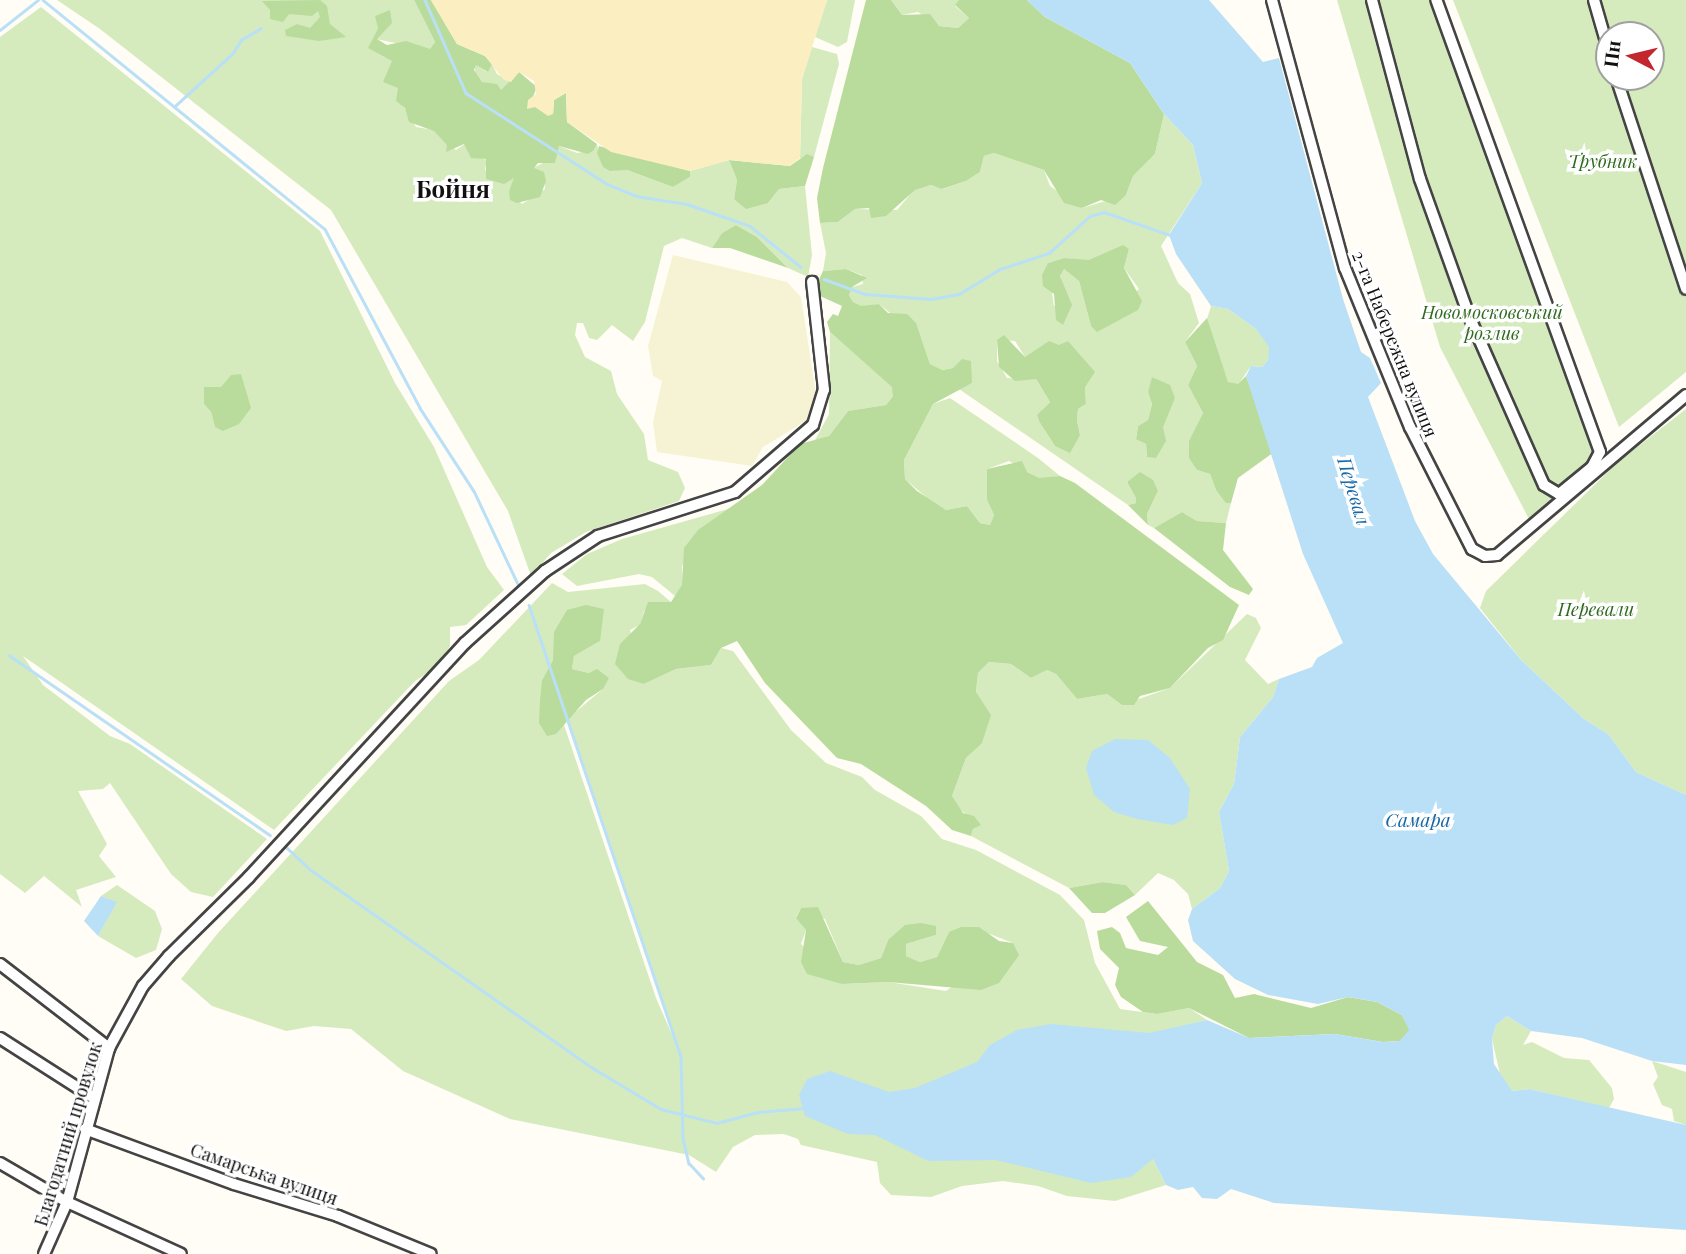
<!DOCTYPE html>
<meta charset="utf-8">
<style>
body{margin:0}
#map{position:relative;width:1686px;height:1254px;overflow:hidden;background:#fffdf5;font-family:"Playfair Display",serif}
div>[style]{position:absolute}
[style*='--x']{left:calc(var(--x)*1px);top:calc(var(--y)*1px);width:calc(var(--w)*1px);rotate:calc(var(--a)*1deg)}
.farmland>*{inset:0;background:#f6f3d4}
.green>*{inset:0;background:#d5ebbd}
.forest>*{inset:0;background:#b9dc9c}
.sand>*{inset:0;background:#fbeec1}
.water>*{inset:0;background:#b9e0f7}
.stream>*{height:2.5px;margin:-1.25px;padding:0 1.25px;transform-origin:1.25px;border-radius:1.25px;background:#b9e0f7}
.roads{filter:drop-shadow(2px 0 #444) drop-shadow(-2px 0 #444) drop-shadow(0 2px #444) drop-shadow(0 -2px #444)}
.minor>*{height:10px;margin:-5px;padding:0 5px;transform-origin:5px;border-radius:5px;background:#fff}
span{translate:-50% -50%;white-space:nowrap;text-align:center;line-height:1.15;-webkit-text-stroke:7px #fff;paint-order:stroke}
.park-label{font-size:18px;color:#2f6b1f;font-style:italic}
.street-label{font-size:18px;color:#111}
.water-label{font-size:19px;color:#1768a6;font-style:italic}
.district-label{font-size:24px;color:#111;font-weight:700}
.north{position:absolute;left:1595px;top:21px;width:70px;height:70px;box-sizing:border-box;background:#fff;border:2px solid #a0a0a0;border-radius:50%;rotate:277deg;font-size:19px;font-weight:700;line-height:28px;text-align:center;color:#111}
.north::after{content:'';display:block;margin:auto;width:24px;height:32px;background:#c4262e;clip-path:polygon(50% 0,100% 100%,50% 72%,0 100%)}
</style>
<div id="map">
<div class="farmland">
<i style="clip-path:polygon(673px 255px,787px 282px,801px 297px,816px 394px,806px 421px,763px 447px,752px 466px,657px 452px,653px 422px,662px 381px,653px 376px,648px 346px)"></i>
</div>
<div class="green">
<i style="clip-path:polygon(57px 0,414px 0,435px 42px,430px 50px,376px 39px,386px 27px,378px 28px,371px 42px,392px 61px,402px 104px,416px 127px,434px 130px,456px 150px,465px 144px,469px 154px,487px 160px,485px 170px,515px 178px,509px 191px,522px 204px,545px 189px,544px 173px,533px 168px,549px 160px,559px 146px,577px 153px,594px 150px,597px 144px,603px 167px,627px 170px,673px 187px,690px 177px,690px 171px,729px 160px,737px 180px,734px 199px,768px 203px,779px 189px,805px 186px,812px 255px,808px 277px,788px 268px,757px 237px,736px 225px,722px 233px,712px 248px,682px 238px,664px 246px,645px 322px,633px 341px,612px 325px,597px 340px,589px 338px,583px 323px,577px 323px,575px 335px,585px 357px,611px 371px,617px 394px,644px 434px,648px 460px,678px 472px,685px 488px,679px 501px,586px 532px,551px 553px,531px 576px,508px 511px,331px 210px,100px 29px)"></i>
<i style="clip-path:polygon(827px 0,855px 0,847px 42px,838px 47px,815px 37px)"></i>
<i style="clip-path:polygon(891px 0,959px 0,955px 6px,969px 18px,958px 28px,939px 26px,918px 12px,902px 15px)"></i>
<i style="clip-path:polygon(1337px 0,1434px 0,1602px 461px,1530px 521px,1440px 347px)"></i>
<i style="clip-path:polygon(evenodd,1453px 0,1686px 0,1686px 372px,1619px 427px,1453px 0,1609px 35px,1651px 35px,1651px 77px,1609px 77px,1609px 35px)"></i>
<i style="clip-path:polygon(evenodd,41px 7px,320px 231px,395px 383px,434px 447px,487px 567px,504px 590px,466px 625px,450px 627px,450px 646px,437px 666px,414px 682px,274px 830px,23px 656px,43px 685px,110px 736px,130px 744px,267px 839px,213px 897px,191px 892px,171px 874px,110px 783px,103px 789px,78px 791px,107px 844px,99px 856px,116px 877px,76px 890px,82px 907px,44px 876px,25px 893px,0 874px,0 37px,41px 7px,231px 375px,215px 427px,211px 412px,204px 404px,205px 395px,222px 387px,231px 375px)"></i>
<i style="clip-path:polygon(812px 47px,837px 54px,839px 64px,814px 157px,800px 158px,802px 79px)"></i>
<i style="clip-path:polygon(475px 64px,487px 72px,492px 64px,497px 74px,511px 82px,501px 90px,482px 82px,475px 76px)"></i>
<i style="clip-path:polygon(evenodd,1164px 114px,1193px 145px,1202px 183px,1161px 246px,1178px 283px,1190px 294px,1199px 323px,1185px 342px,1197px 366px,1188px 385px,1203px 413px,1190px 441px,1197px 470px,1210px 474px,1216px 490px,1231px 503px,1226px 523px,1197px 521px,1182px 512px,1154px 528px,1148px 525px,1147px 514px,1158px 491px,1140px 473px,1127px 482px,1136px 498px,1136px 503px,1128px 505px,959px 389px,972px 383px,953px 368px,941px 370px,930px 364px,921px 338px,879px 304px,861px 307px,853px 302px,849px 295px,852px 287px,863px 284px,862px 275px,846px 269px,823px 271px,826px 253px,820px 223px,838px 222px,855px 209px,897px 210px,914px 190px,931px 185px,943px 189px,966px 181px,980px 172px,984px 156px,994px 153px,1044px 170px,1050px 186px,1082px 208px,1126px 195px,1133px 176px,1155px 154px,1164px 114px,1129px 249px,1124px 268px,1139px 289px,1091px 326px,1079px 281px,1064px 269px,1060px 275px,1063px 286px,1054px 307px,1048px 263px,1064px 258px,1089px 261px,1129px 249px,1164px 114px,997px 340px,1015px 341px,1025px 357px,1059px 345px,1085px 387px,1086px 404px,1078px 409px,1077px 420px,1080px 435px,1055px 446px,1040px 423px,1042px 410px,1050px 402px,1036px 379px,1007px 378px,997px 361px,997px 340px,1164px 114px,1153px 377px,1175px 398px,1147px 457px,1146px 444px,1136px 438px,1138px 426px,1148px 420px,1152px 404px,1148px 392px,1153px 377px)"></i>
<i style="clip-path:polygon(1211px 306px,1228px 309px,1256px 329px,1270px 347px,1268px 360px,1262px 367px,1251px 366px,1238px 385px,1228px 382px,1220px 361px,1207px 319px)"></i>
<i style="clip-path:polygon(830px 332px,893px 387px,893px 396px,886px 405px,848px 411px,829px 436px,814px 442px,829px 414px)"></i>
<i style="clip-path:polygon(950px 398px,1038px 458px,1060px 476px,1039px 479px,1009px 461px,987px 469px,987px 500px,994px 515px,990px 525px,980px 523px,967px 506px,946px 510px,933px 503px,905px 479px,904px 460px,933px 404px)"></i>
<i style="clip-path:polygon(1686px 409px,1686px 795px,1636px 772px,1608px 734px,1584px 719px,1522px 661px,1480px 608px,1486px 591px,1618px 462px)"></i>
<i style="clip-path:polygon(728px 509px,715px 519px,682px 566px,683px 585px,675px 596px,652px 577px,639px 574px,577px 586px,562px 574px,587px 554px,622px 539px)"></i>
<i style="clip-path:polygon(evenodd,552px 583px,568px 592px,645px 584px,658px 591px,671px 602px,644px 611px,640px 625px,630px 630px,644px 684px,676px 669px,711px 665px,721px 648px,733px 651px,791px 730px,826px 763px,862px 777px,875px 790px,921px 816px,942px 839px,976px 850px,1060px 895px,1084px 920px,1095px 963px,1120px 1009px,1157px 1014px,1189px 1008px,1207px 1020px,1171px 1029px,1153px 1159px,1166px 1185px,1115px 1201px,1067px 1196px,1038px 1186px,1003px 1181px,962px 1186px,931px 1197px,891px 1195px,880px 1183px,877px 1162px,801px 1145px,798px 1139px,784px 1134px,755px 1135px,733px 1147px,716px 1172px,689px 1155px,510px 1119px,403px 1071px,351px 1029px,314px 1026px,286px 1031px,212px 1006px,181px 979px,218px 933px,449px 681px,479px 660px,552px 583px,600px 641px,574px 656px,572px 669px,589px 673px,603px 689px,567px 719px,677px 1046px,656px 998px,563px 722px,556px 734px,542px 680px,553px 660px,600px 641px,552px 583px,801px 908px,825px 919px,843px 962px,859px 965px,881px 958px,888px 940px,936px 926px,936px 935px,906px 944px,906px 956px,920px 962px,937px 957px,949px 932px,990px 934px,1013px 943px,946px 991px,888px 982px,842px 984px,801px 944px,806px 930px,796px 917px,801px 908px)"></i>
<i style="clip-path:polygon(1247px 614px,1256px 618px,1261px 628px,1245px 660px,1268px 684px,1279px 679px,1273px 697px,1240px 737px,1234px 784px,1219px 812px,1229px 871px,1220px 888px,1192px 909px,1188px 894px,1174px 880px,1158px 873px,1135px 895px,1126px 885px,1103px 882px,1069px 888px,971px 836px,973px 829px,980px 825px,953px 804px,952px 796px,966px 758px,982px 742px,990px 715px,976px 693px,978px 673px,989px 662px,1011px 664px,1031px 678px,1047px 670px,1056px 674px,1077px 699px,1107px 694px,1122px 705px,1170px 688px)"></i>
<i style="clip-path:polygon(117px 885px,155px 911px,162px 929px,156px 950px,136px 958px,98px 936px,116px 902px,101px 896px)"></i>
<i style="clip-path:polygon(1507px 1016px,1531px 1031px,1523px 1045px,1532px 1042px,1564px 1058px,1589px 1060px,1612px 1088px,1614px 1099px,1609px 1108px,1529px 1089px,1512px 1091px,1502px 1083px,1492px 1039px,1496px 1025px)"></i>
<i style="clip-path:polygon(1652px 1061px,1686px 1072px,1686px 1125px,1674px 1121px,1672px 1109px,1662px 1105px,1653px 1084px,1658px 1077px)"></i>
</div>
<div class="forest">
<i style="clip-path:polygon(320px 0,327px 6px,330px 24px,346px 37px,319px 41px,286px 36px,285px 30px,297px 24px,310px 28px,320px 17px,318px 11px,312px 16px,289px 14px,283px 22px,270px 19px,270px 10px,262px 1px)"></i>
<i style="clip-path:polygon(414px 0,431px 0,457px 44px,485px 56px,492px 64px,488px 72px,476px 65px,474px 70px,482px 82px,497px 84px,501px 90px,519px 72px,537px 87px,532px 99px,535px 107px,553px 114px,554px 100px,566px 93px,567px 122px,597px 144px,594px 150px,588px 154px,559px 146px,555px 163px,538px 163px,534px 168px,544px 172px,546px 181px,540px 197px,517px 203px,510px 200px,509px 191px,514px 178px,504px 184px,486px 179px,486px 159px,471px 158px,464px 144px,446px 152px,447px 145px,434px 131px,409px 122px,405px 108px,396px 101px,398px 88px,383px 82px,392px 61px,368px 48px,378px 28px,375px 16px,390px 10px,392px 23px,377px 39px,387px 45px,406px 41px,430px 49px,435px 42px)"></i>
<i style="clip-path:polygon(866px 0,891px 0,902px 15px,930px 14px,939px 26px,958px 28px,969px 18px,955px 5px,959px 0,1027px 0,1045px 17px,1130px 63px,1164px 114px,1155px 154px,1133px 176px,1126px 195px,1115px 205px,1101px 200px,1082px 208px,1064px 203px,1044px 170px,994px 153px,984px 156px,980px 172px,966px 181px,942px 189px,931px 185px,915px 190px,886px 216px,871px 218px,869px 208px,855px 209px,838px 222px,820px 223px,817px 198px,823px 168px)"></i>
<i style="clip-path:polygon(599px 146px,690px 171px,690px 177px,673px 187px,627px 170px,610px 171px,603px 167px,597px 153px)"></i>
<i style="clip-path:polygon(807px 154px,814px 157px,805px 186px,779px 189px,768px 203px,746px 209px,734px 199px,737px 180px,729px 160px,790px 166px)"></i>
<i style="clip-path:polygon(736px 225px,757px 237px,788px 268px,730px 248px,712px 248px,722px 233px)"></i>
<i style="clip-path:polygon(1123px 245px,1129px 249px,1124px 268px,1142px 301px,1138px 310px,1097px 332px,1091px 326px,1079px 281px,1064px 269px,1060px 276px,1072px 305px,1063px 325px,1056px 320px,1054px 294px,1043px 286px,1042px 275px,1048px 263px,1064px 258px,1089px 260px)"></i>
<i style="clip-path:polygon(846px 269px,867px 278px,852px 287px,849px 295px,853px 302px,861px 306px,879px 304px,888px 313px,907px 314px,916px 323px,930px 364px,942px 370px,953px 368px,962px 359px,971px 361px,972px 383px,933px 404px,904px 460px,905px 479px,917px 491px,946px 510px,967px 506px,980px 523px,990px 525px,994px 515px,987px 500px,987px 469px,1022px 461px,1027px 472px,1039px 478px,1060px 476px,1075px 483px,1239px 605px,1223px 640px,1208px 648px,1170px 688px,1140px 696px,1134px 705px,1122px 705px,1107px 694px,1077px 699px,1056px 674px,1047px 670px,1031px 678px,1011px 664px,989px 662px,978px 673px,976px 692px,991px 715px,982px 743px,966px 758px,952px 796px,963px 813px,974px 816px,981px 825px,973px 829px,971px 836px,952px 830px,926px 806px,861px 764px,837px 758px,765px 683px,737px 641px,721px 648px,711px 665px,676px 669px,644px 684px,628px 679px,615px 664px,620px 644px,640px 624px,648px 602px,671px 602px,682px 585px,684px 548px,698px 530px,762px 485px,800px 444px,829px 436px,848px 411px,886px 405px,893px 396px,892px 387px,830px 332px,827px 322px,833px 314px,838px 316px,842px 306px,820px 296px,816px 286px,823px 271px)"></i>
<i style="clip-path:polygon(1207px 318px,1228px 382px,1238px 384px,1246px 376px,1274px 452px,1238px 478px,1231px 503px,1226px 503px,1216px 490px,1210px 474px,1197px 470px,1189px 458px,1189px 441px,1203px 413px,1188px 385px,1197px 366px,1185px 342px)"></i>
<i style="clip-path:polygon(1004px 335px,1025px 357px,1049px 341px,1059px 345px,1068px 341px,1095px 372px,1085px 387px,1086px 404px,1078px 409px,1077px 420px,1080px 435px,1070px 453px,1055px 446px,1040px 423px,1037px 415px,1050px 402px,1036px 379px,1015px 381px,999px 367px,997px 340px)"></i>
<i style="clip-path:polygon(241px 374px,251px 408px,239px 424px,223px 431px,215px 427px,211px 412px,204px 404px,204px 387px,221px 387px,231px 375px)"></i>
<i style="clip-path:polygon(1152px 377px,1170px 385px,1175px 398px,1163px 427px,1166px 441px,1156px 458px,1147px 457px,1146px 444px,1136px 439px,1138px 426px,1148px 420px,1152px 404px,1148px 392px)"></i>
<i style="clip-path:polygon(1140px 472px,1153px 480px,1158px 491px,1147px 514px,1148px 525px,1128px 505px,1136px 503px,1136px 498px,1127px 482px)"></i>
<i style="clip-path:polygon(1182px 512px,1197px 521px,1226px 523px,1223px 550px,1253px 589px,1249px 595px,1230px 587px,1154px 528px)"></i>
<i style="clip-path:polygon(586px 605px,604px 609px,600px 641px,574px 656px,572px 669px,589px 673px,597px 669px,609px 678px,603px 689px,586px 700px,556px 734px,547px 736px,539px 723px,540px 701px,542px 680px,553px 660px,554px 632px,567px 610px)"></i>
<i style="clip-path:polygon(1103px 882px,1126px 885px,1135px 895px,1105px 913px,1092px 913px,1069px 888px)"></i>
<i style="clip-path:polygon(1148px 901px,1197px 962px,1223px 975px,1235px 998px,1254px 994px,1311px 1008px,1348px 997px,1377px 1002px,1402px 1015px,1410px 1030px,1400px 1041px,1383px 1042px,1335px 1034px,1249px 1038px,1189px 1008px,1157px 1014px,1143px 1012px,1121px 997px,1115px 985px,1119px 968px,1100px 949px,1097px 931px,1112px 927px,1120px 933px,1126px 948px,1158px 955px,1168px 947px,1140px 941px,1126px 917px)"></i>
<i style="clip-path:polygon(818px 907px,843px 962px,859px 965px,881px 958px,888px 940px,905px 925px,921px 923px,936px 926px,936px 935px,906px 944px,906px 956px,920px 962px,937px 957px,949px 932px,961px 927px,979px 927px,999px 941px,1013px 943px,1019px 955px,999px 983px,981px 990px,888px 982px,842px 984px,807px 974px,801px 962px,806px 930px,796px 918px,801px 908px)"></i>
</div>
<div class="sand">
<i style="clip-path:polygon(431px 0,827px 0,802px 79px,800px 158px,790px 166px,729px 160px,690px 171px,611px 152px,567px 122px,566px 93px,554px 100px,553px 114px,548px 116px,535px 107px,527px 109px,528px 100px,536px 94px,534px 81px,519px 72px,511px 82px,504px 80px,485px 56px,457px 44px)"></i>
</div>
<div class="water">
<i style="clip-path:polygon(1027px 0,1209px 0,1263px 62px,1279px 58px,1343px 299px,1361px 352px,1370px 358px,1381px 383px,1368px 397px,1415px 521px,1433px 554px,1522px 661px,1584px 719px,1608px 734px,1636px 772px,1686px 795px,1686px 1065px,1652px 1061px,1582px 1038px,1531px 1031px,1507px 1016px,1496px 1025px,1492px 1039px,1494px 1064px,1512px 1091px,1529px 1089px,1686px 1125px,1686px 1230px,1274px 1203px,1231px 1189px,1217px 1199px,1202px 1198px,1193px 1187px,1178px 1190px,1166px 1185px,1153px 1159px,1131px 1177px,1091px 1183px,996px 1160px,928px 1161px,875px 1135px,848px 1134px,805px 1116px,799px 1095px,807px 1079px,830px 1071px,889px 1092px,915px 1088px,977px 1062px,990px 1045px,1017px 1030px,1051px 1024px,1149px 1033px,1207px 1020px,1249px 1038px,1335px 1034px,1383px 1042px,1400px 1041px,1409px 1030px,1402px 1015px,1377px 1002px,1348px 997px,1318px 1004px,1268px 995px,1235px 979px,1193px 941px,1188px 920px,1192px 909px,1220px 888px,1229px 871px,1219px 812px,1234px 784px,1240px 737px,1273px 697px,1279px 679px,1312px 667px,1317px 658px,1343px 643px,1303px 554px,1246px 376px,1251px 366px,1262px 367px,1268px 360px,1269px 347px,1256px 329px,1228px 309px,1211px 306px,1176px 254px,1169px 235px,1202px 183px,1193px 145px,1164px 114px,1130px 63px,1045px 17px)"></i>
<i style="clip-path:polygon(1115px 739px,1148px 740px,1170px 758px,1190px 789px,1187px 818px,1173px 825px,1137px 819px,1114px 812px,1094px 795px,1086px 768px,1092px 751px)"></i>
<i style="clip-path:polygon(101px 896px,117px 902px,98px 936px,84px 921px)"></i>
</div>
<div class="stream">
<i style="--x:43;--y:0;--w:363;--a:39.1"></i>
<i style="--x:325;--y:229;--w:203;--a:62"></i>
<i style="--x:420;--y:408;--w:99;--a:57"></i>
<i style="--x:474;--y:491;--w:103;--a:64.7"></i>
<i style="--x:425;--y:0;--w:102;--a:66.2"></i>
<i style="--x:466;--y:93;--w:168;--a:32.8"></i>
<i style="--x:607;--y:184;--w:31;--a:22"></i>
<i style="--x:636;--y:196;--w:52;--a:8.9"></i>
<i style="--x:687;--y:204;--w:67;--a:19.2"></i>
<i style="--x:750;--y:226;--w:65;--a:38.8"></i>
<i style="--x:0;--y:30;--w:48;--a:-38.3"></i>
<i style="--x:175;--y:106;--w:77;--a:-42.4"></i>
<i style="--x:232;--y:54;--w:17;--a:-57"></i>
<i style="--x:241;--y:40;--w:23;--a:-31"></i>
<i style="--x:824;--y:279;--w:44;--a:20.1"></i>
<i style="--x:865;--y:294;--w:66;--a:4.3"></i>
<i style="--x:931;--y:299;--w:28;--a:-10"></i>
<i style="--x:959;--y:294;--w:48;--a:-31.4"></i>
<i style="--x:1000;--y:269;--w:52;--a:-18.1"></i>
<i style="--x:1049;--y:253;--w:55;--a:-42.1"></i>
<i style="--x:1090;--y:216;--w:15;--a:-16"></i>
<i style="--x:1104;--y:212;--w:70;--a:19.2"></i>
<i style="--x:529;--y:605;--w:477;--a:71.4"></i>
<i style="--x:681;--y:1057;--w:81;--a:88.6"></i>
<i style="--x:683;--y:1138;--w:26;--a:77"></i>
<i style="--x:689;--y:1163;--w:21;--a:47"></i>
<i style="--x:9;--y:655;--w:317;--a:34.6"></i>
<i style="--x:284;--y:845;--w:37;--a:43"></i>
<i style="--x:311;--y:870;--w:345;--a:35.1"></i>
<i style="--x:593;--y:1068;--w:79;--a:31.1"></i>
<i style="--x:661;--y:1109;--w:58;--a:14"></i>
<i style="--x:717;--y:1123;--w:42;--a:-15"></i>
<i style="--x:758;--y:1112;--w:46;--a:-5"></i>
</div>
<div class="roads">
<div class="minor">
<i style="--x:1272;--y:0;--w:278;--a:74.8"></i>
<i style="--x:1345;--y:268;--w:172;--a:67.8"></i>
<i style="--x:1410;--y:427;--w:137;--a:63.1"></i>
<i style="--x:1472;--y:549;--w:15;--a:28"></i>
<i style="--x:1485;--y:556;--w:12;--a:-5"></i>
<i style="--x:1497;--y:555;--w:248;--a:-40.2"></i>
<i style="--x:1372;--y:0;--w:185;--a:75"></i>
<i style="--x:1420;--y:179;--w:145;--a:70.3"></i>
<i style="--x:1469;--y:316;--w:185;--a:66.1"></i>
<i style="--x:1544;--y:485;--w:17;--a:31"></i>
<i style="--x:1559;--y:494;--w:43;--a:-39.3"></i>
<i style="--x:1592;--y:467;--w:17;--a:-62"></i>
<i style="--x:1600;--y:452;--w:481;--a:-109.9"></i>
<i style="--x:1594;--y:0;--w:54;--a:73.9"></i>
<i style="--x:1616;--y:77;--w:223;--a:71.7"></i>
<i style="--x:0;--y:964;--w:138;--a:37.6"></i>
<i style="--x:0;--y:1038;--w:112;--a:32.6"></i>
<i style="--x:85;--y:1129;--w:159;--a:20.3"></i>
<i style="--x:234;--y:1184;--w:109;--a:17.1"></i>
<i style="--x:338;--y:1216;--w:100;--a:22.2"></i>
<i style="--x:0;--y:1163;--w:78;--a:30.2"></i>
<i style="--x:67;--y:1202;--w:125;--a:24.5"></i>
<i style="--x:44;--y:1254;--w:57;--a:-66.1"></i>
<i style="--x:67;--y:1202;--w:160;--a:-74.7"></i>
<i style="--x:109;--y:1048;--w:71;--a:-61.3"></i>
<i style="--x:143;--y:986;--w:40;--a:-49"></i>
<i style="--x:169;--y:956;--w:112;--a:-44.6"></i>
<i style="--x:249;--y:877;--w:318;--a:-47.3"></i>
<i style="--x:465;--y:643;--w:108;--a:-42"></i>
<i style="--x:545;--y:571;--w:64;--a:-33.4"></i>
<i style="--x:598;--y:536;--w:144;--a:-17.8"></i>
<i style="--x:735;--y:492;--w:103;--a:-40.7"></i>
<i style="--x:813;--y:425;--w:37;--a:-73"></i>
<i style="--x:824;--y:390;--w:109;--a:-96.3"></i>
</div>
</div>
<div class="park-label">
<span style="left:1603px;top:161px">Трубник</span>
<span style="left:1492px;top:323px">Новомосковський<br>розлив</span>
<span style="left:1596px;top:609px">Перевали</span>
</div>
<div class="street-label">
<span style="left:1395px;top:344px;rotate:68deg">2-га Набережна вулиця</span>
<span style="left:68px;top:1134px;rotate:-73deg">Благодатний провулок</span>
<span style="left:264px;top:1174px;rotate:19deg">Самарська вулиця</span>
</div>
<div class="water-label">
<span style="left:1354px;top:491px;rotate:73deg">Перевал</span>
<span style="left:1418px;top:820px">Самара</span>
</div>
<div class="district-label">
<span style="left:453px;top:189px">Бойня</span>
</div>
<div class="north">Пн</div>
</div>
